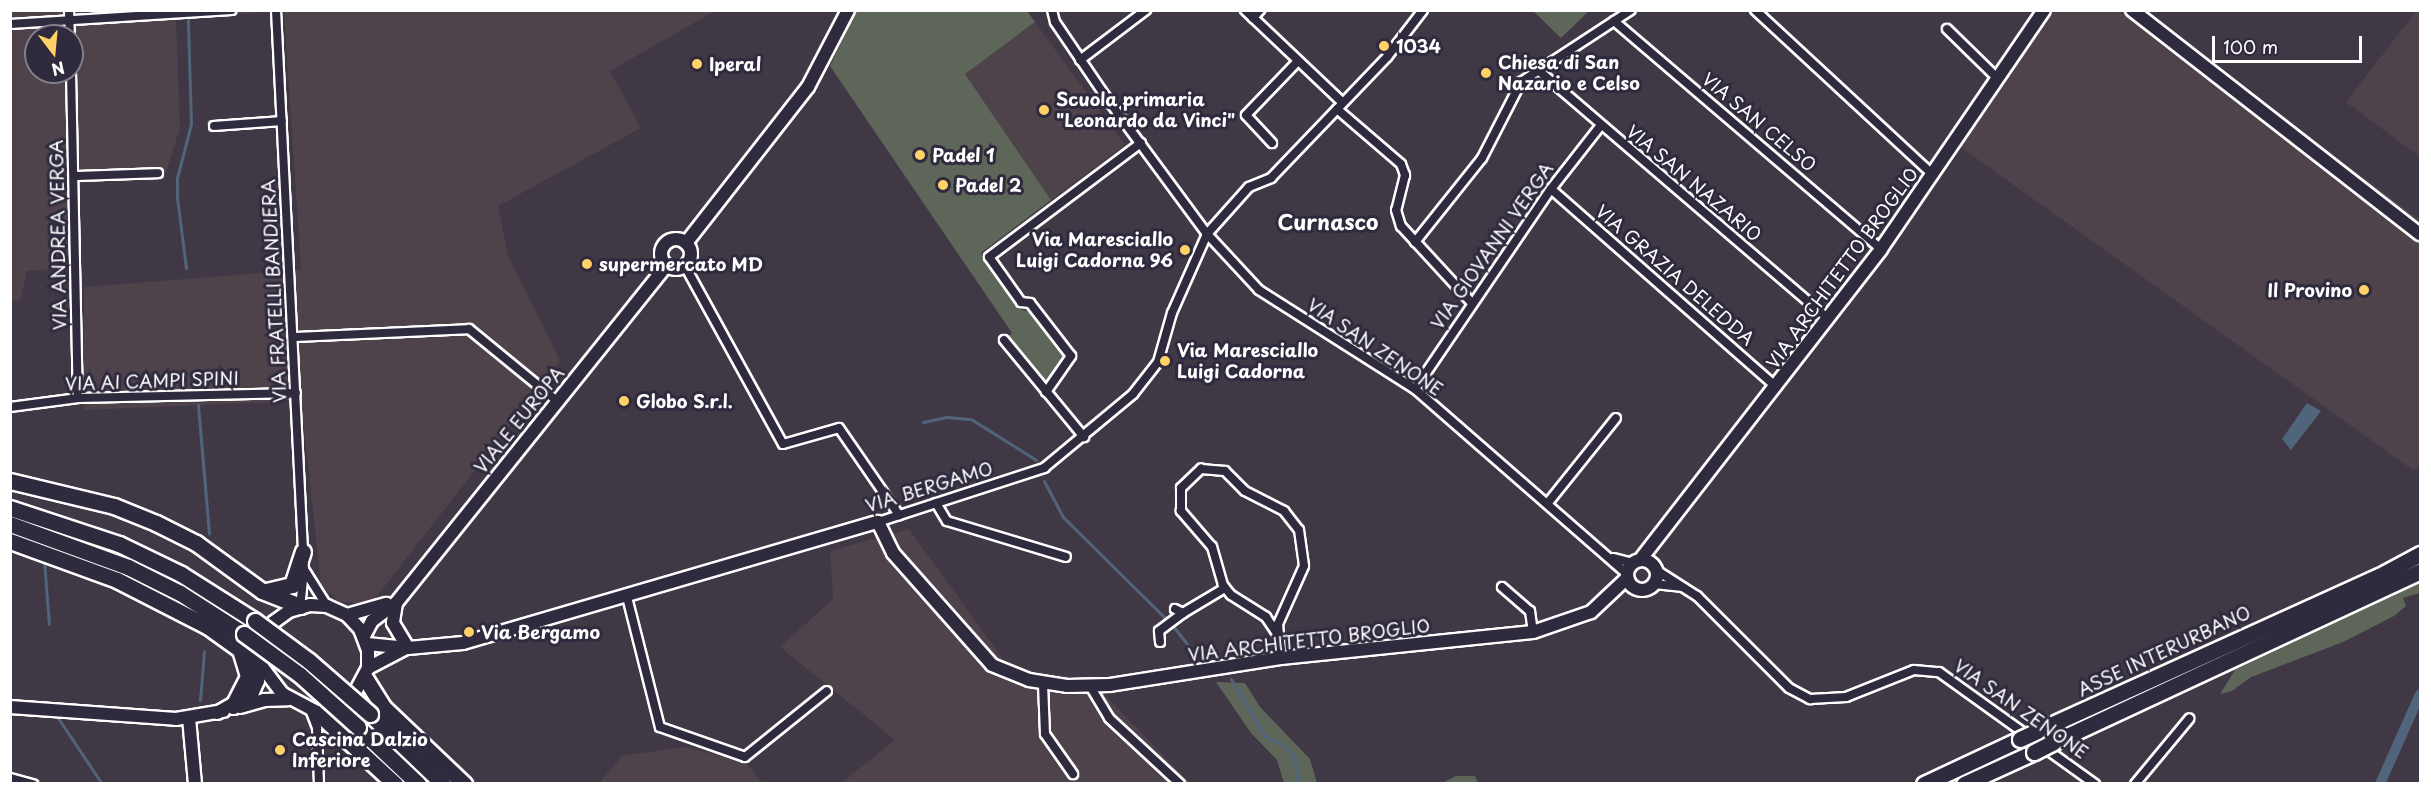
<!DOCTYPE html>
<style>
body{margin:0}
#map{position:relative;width:2431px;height:794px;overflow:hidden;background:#413845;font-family:"Playpen Sans",sans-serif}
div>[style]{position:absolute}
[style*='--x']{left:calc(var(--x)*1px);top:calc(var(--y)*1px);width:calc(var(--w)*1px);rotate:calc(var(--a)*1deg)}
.built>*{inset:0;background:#4e424b}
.green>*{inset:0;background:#5e665a}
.water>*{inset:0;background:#50657b}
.stream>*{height:3px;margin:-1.5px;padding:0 1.5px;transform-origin:1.5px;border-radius:1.5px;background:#50657b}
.canal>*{height:10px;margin:-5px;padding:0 5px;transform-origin:5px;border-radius:5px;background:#50657b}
.roads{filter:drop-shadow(2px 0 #fff) drop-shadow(-2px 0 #fff) drop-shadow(0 2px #fff) drop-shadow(0 -2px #fff)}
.street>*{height:8px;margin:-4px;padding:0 4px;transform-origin:4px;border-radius:4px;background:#2f2a3d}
.secondary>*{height:12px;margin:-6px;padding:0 6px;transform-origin:6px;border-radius:6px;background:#2f2a3d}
.secondary>.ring{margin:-6px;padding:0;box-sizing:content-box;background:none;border:12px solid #2f2a3d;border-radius:50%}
.highway>*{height:15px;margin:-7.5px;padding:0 7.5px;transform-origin:7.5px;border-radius:7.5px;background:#2f2a3d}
.bridges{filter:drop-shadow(2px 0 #fff) drop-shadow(-2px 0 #fff) drop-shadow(0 2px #fff) drop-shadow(0 -2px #fff)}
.highway-bridge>*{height:15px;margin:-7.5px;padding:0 7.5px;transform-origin:7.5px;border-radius:7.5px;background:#2f2a3d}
.dots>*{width:16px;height:16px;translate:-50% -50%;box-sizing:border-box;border:3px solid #2f2a3d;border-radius:50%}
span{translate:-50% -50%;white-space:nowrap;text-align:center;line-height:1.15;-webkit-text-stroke:6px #2f2a3d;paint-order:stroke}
.poi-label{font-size:18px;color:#fff;font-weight:700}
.left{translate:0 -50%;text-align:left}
.right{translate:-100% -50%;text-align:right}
.street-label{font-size:18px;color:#fff}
.quarter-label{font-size:21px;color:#fff;font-weight:700}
.frame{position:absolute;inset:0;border:12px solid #fff;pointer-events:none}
.north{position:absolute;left:24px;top:24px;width:60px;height:60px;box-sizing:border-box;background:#2f2a3d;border:2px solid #827f8b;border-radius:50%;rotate:164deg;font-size:16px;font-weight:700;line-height:24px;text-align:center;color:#fff}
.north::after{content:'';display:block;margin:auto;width:21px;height:27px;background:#ffd166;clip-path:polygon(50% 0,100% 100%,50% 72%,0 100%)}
.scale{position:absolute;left:2212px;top:36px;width:150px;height:27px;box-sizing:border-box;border:3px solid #fff;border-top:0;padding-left:8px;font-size:18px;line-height:21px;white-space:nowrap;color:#fff;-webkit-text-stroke:4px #2f2a3d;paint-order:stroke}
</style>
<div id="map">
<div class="built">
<i style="clip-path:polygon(2417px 10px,2420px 11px,2420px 157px,2346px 102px)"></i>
<i style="clip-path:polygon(evenodd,10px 11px,274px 11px,176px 20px,180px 128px,164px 179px,68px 183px,68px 268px,27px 271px,20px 301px,10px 300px,10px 11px,36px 36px,72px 36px,72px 72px,36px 72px,36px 36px)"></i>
<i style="clip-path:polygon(284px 11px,715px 11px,610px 71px,641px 128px,498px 206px,508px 255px,560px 361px,370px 605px,338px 601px,321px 584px,301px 401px,83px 410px,84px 287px,301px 270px)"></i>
<i style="clip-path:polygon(2055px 11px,2118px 11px,2162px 42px,2173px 33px,2420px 220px,2420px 466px,2413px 470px,1959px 146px)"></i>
<i style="clip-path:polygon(1035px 22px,1125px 145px,1051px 200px,965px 74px)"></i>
<i style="clip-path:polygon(909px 529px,1003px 659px,1032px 672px,1095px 679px,1105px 695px,1190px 783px,841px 783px,895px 740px,780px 647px,833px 599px,830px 551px)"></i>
<i style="clip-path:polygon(685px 747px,745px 762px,763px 783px,599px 783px,622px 756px)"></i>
</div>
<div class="green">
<i style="clip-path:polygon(857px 11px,1027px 11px,1035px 22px,965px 74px,1051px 200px,981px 253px,1022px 310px,1032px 312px,1066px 355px,1047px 385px,1008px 337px,1012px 333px,830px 66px)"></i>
<i style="clip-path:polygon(1533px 11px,1589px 11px,1561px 38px)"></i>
<i style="clip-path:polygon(2420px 583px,2420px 593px,2403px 598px,2406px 606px,2394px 616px,2343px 642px,2251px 677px,2232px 691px,2220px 694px,2235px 670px)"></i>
<i style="clip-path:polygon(1216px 682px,1245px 683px,1260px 707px,1310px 759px,1317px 783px,1284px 783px,1277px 760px,1251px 733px)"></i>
<i style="clip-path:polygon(1456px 776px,1475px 776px,1478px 783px,1442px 783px)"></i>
</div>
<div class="water">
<i style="clip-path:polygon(2307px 403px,2321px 411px,2291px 450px,2282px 439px)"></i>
</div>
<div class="stream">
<i style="--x:186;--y:268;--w:71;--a:-97.3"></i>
<i style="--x:177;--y:198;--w:20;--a:-90"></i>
<i style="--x:177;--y:178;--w:56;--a:-75.5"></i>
<i style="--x:191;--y:124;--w:104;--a:-91.7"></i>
<i style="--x:198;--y:405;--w:129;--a:85.1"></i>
<i style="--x:923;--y:422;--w:24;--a:-12"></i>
<i style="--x:946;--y:417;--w:25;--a:5"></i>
<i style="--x:971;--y:419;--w:77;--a:32.2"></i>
<i style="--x:1044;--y:481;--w:41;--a:62.2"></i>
<i style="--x:1063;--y:517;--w:155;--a:44.7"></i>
<i style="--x:1173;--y:626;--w:33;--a:52"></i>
<i style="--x:44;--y:561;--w:63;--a:85.5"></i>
<i style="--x:1231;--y:679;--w:66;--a:59.2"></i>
<i style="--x:1265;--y:736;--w:21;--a:25"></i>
<i style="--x:1284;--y:745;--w:15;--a:48"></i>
<i style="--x:1294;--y:756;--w:28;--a:82"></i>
<i style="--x:200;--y:700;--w:49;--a:-85.3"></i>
<i style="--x:58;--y:718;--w:79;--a:56.3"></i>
</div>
<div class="canal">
<i style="--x:2380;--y:784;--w:98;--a:-66"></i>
</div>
<div class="roads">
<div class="street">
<i style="--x:69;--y:10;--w:26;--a:88"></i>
<i style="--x:276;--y:10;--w:561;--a:87.14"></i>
<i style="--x:304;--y:570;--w:36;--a:96"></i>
<i style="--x:1052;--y:10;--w:12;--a:76"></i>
<i style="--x:1055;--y:22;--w:91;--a:55.8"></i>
<i style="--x:1106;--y:97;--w:170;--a:53.6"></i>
<i style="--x:1207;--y:234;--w:76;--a:47.1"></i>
<i style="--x:1259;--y:290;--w:185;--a:32.4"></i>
<i style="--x:1415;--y:389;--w:281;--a:41.1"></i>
<i style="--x:1245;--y:10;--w:134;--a:43.5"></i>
<i style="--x:1755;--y:10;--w:243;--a:42.8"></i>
<i style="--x:1253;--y:18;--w:11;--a:-49"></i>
<i style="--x:1614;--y:21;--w:351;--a:40.5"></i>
<i style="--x:10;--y:24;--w:222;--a:-3.6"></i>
<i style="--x:1947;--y:29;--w:71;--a:44.4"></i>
<i style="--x:1080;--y:60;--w:83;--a:-37.1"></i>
<i style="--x:1538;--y:70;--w:383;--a:40.6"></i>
<i style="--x:71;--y:72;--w:326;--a:88.8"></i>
<i style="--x:1337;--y:109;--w:84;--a:40.7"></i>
<i style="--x:1401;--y:164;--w:12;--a:70"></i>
<i style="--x:1405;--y:175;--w:36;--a:104"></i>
<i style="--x:1396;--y:210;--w:17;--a:73"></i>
<i style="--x:1401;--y:226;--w:103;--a:47.4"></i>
<i style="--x:214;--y:126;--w:68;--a:-4.2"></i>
<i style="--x:1272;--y:143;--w:38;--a:-133"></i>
<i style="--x:1246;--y:115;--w:75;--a:-46.1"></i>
<i style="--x:74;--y:176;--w:84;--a:-2"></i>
<i style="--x:1551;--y:189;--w:300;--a:41.3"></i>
<i style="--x:1415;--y:242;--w:107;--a:-51.4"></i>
<i style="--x:1482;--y:158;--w:85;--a:-62.8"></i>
<i style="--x:1521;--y:82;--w:131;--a:-33.2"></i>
<i style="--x:685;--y:266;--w:203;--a:61.2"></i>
<i style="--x:783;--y:444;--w:58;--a:-15.9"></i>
<i style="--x:839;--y:428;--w:106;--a:55.4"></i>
<i style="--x:294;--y:337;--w:175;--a:-2.6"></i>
<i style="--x:469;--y:329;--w:114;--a:39.3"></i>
<i style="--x:1004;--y:340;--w:126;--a:50.5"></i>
<i style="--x:1415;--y:389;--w:242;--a:-55.8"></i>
<i style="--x:1551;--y:189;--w:81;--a:-52"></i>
<i style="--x:1046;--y:392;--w:44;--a:-55.2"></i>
<i style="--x:1071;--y:356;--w:67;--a:-127.7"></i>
<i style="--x:1030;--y:303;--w:9;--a:-174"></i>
<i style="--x:1021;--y:302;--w:55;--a:-125.4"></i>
<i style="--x:989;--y:257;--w:190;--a:-36.9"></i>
<i style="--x:10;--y:407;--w:69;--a:-7.5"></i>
<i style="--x:78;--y:398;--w:218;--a:-1.3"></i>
<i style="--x:936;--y:503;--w:21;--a:59"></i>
<i style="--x:947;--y:521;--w:124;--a:16.8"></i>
<i style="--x:1547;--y:504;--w:110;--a:-51.3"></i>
<i style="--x:878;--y:522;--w:175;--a:-18"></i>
<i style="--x:1044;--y:468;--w:116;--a:-39.7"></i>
<i style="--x:1133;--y:394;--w:41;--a:-52"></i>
<i style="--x:1158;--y:362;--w:51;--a:-74.1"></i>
<i style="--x:1172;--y:313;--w:86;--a:-66.1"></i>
<i style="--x:1207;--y:234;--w:63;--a:-48.2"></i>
<i style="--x:1249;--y:187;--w:24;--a:-22"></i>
<i style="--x:1271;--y:178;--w:168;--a:-46.2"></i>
<i style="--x:1387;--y:57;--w:59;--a:-52.5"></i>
<i style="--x:1613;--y:558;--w:21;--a:14"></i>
<i style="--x:1656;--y:570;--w:49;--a:32.4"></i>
<i style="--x:1697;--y:596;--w:130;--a:45"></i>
<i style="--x:1789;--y:688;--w:24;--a:28"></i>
<i style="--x:1810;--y:699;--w:36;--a:-3"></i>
<i style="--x:1846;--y:697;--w:73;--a:-21.7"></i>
<i style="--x:1914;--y:670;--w:25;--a:5"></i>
<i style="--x:1939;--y:672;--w:192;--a:35.7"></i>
<i style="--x:305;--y:571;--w:41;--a:57.8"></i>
<i style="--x:1654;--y:584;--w:27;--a:6"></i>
<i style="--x:1502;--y:587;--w:37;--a:41"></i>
<i style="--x:1530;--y:611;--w:21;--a:82"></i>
<i style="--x:627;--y:597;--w:134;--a:75.8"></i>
<i style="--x:660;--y:727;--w:90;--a:19.4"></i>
<i style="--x:745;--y:757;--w:105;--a:-38.8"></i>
<i style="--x:1175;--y:609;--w:9;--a:27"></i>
<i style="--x:1183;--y:613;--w:49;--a:-30.8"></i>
<i style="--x:1278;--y:635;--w:22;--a:-124"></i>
<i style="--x:1266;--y:617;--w:41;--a:-147.8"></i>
<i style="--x:1231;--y:595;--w:13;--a:-129"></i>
<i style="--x:1223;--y:585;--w:40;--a:-106"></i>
<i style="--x:1212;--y:547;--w:48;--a:-130.7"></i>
<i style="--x:1181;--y:511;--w:23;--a:-90"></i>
<i style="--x:1181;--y:488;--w:28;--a:-44"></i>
<i style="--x:1201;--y:469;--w:24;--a:5"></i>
<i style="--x:1225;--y:471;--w:28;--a:45"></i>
<i style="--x:1245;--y:491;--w:44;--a:27.1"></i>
<i style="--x:1284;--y:511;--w:24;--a:52"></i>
<i style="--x:1299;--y:530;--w:36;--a:82"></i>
<i style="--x:1304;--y:566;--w:64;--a:114.1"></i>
<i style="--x:1278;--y:624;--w:34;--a:85"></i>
<i style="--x:1160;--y:642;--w:11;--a:-95"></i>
<i style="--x:1159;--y:631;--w:30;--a:-37"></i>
<i style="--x:1043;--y:684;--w:50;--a:87.7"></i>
<i style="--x:1045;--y:734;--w:49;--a:55"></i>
<i style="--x:1090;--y:686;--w:37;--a:59"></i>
<i style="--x:1109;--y:718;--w:97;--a:42.9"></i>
<i style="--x:311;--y:712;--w:17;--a:69"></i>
<i style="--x:317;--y:728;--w:56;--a:88"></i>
<i style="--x:10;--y:778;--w:24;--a:15"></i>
<i style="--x:2135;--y:784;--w:85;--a:-50.3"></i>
</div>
<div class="secondary">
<i style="--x:2132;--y:10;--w:365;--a:37.9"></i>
<i class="ring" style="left:661px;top:239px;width:18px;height:18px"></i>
<i style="--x:686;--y:243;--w:198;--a:-52"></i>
<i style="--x:808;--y:87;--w:87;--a:-62.5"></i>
<i class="ring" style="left:1627px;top:560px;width:18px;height:18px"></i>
<i style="--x:1640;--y:560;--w:393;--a:-52.2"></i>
<i style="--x:1881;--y:249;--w:289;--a:-55.7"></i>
<i style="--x:396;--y:603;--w:20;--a:99"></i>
<i style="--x:393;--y:623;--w:29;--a:59"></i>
<i style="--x:347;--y:615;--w:41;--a:-15.8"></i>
<i style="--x:364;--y:636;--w:17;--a:-62"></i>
<i style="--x:372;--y:621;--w:30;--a:-37"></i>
<i style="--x:396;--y:603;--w:432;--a:-51.3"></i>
<i style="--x:367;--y:644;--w:41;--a:5.6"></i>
<i style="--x:408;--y:648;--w:55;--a:-5.2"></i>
<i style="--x:463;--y:643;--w:432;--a:-16.3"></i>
<i style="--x:878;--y:522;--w:34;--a:64"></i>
<i style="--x:893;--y:553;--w:149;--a:48.5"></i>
<i style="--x:992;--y:665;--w:40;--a:22"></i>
<i style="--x:1029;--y:680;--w:38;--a:9"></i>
<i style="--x:1067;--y:686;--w:43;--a:-1.3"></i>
<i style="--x:1110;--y:685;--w:173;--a:-9"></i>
<i style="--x:1281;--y:658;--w:253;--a:-5.9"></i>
<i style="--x:1533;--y:632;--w:61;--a:-19"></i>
<i style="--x:1591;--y:612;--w:50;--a:-43.4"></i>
<i style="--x:260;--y:664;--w:38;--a:53"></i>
<i style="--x:283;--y:694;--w:40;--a:28"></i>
<i style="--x:318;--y:713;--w:21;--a:-14"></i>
<i style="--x:338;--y:708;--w:17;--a:-36"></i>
<i style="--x:352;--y:698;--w:34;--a:-62"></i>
<i style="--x:368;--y:668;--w:18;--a:-90"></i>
<i style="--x:368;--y:650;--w:22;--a:-111"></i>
<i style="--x:360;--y:629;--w:19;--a:-133"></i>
<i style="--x:347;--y:615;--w:22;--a:-156"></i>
<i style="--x:327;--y:606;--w:17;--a:-177"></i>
<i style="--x:310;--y:605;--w:22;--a:164"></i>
<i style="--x:289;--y:611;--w:19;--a:144"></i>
<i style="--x:274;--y:622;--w:20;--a:120"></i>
<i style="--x:368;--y:668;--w:41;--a:-27.8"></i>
<i style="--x:10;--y:707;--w:166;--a:4.1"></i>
<i style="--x:176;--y:719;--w:48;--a:-9.7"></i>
<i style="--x:240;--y:707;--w:25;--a:-16"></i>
<i style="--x:264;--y:700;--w:24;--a:-2"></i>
<i style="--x:217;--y:713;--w:42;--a:-30.3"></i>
<i style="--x:253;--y:692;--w:12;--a:-66"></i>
<i style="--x:258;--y:681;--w:25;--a:-85"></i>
<i style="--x:189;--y:718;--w:66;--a:84.8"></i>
</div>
<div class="highway">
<i style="--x:10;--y:481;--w:107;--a:13.5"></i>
<i style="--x:114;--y:506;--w:45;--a:22"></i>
<i style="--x:156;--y:523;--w:45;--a:26.6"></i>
<i style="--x:196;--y:543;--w:82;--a:36"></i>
<i style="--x:262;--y:591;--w:41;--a:21.5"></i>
<i style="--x:10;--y:508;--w:115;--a:18.3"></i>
<i style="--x:119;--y:544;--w:69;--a:25.8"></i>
<i style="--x:181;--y:574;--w:88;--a:32.4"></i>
<i style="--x:10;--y:524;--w:126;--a:20"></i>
<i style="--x:128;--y:567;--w:58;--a:26.6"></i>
<i style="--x:180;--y:593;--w:76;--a:32.6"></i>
<i style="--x:10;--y:541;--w:114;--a:20"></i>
<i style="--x:117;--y:580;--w:101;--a:27.1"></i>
<i style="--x:207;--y:626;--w:65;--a:35.6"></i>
<i style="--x:266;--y:591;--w:27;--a:-13"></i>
<i style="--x:292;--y:585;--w:35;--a:-72"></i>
<i style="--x:365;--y:678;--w:34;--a:58"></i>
<i style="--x:383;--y:707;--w:112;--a:43.5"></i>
<i style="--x:233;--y:706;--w:34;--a:-63"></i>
<i style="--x:248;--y:676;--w:27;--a:-107"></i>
<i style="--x:318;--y:713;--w:105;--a:42.7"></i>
<i style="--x:370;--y:714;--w:101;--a:43.8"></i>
<i style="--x:358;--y:727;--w:83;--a:43.5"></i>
<i style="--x:2037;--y:731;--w:375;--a:-24.4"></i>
<i style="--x:2379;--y:576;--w:47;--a:-28.2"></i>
<i style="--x:2054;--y:742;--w:404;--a:-25"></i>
<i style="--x:1924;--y:784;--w:106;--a:-25.1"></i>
<i style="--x:1964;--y:784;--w:77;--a:-24.6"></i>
</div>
</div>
<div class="bridges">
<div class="highway-bridge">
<i style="--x:255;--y:621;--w:67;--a:36.5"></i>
<i style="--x:309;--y:661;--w:81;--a:41"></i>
<i style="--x:244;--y:634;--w:69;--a:36.2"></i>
<i style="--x:300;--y:675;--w:78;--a:41.9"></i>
<i style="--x:2020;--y:739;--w:19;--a:-25"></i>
<i style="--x:2034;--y:752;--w:22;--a:-27"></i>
</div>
</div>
<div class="dots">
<i style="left:1384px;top:46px;background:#ffd166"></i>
<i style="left:697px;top:64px;background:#ffd166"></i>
<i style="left:1486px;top:73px;background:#ffd166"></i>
<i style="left:1044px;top:110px;background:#ffd166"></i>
<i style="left:920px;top:155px;background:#ffd166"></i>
<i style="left:943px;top:185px;background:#ffd166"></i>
<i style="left:1185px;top:250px;background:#ffd166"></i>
<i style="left:587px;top:264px;background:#ffd166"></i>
<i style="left:2364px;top:290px;background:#ffd166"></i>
<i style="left:1165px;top:361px;background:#ffd166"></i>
<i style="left:624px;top:401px;background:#ffd166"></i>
<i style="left:469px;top:632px;background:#ffd166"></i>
<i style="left:280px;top:750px;background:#ffd166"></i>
</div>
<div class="poi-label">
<span class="left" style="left:1396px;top:46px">1034</span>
<span class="left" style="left:1498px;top:73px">Chiesa di San<br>Nazario e Celso</span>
<span class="left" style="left:709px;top:64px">Iperal</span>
<span class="left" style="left:1056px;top:110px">Scuola primaria<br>"Leonardo da Vinci"</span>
<span class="left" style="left:932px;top:155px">Padel 1</span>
<span class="left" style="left:955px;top:185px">Padel 2</span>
<span class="right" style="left:1173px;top:250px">Via Maresciallo<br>Luigi Cadorna 96</span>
<span class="left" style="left:599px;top:264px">supermercato MD</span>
<span class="right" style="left:2352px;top:290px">Il Provino</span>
<span class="left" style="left:1177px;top:361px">Via Maresciallo<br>Luigi Cadorna</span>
<span class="left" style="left:636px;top:401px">Globo S.r.l.</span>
<span class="left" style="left:481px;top:632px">Via Bergamo</span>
<span class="left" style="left:292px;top:750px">Cascina Dalzio<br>Inferiore</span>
</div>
<div class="street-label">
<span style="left:1759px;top:122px;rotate:40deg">VIA SAN CELSO</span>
<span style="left:1694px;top:183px;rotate:40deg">VIA SAN NAZARIO</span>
<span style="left:58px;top:235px;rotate:-91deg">VIA ANDREA VERGA</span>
<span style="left:1492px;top:246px;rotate:-55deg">VIA GIOVANNI VERGA</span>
<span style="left:1842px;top:268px;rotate:-54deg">VIA ARCHITETTO BROGLIO</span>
<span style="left:1675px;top:275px;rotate:41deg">VIA GRAZIA DELEDDA</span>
<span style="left:274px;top:291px;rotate:-93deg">VIA FRATELLI BANDIERA</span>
<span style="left:1375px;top:347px;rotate:34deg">VIA SAN ZENONE</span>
<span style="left:152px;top:381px;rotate:-2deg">VIA AI CAMPI SPINI</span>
<span style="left:519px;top:420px;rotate:-51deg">VIALE EUROPA</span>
<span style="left:929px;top:487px;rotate:-17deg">VIA BERGAMO</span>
<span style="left:1309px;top:640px;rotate:-7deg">VIA ARCHITETTO BROGLIO</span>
<span style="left:2164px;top:651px;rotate:-25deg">ASSE INTERURBANO</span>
<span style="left:2021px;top:709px;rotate:35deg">VIA SAN ZENONE</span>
</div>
<div class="quarter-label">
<span style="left:1328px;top:221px">Curnasco</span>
</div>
<div class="frame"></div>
<div class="north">N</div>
<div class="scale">100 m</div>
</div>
